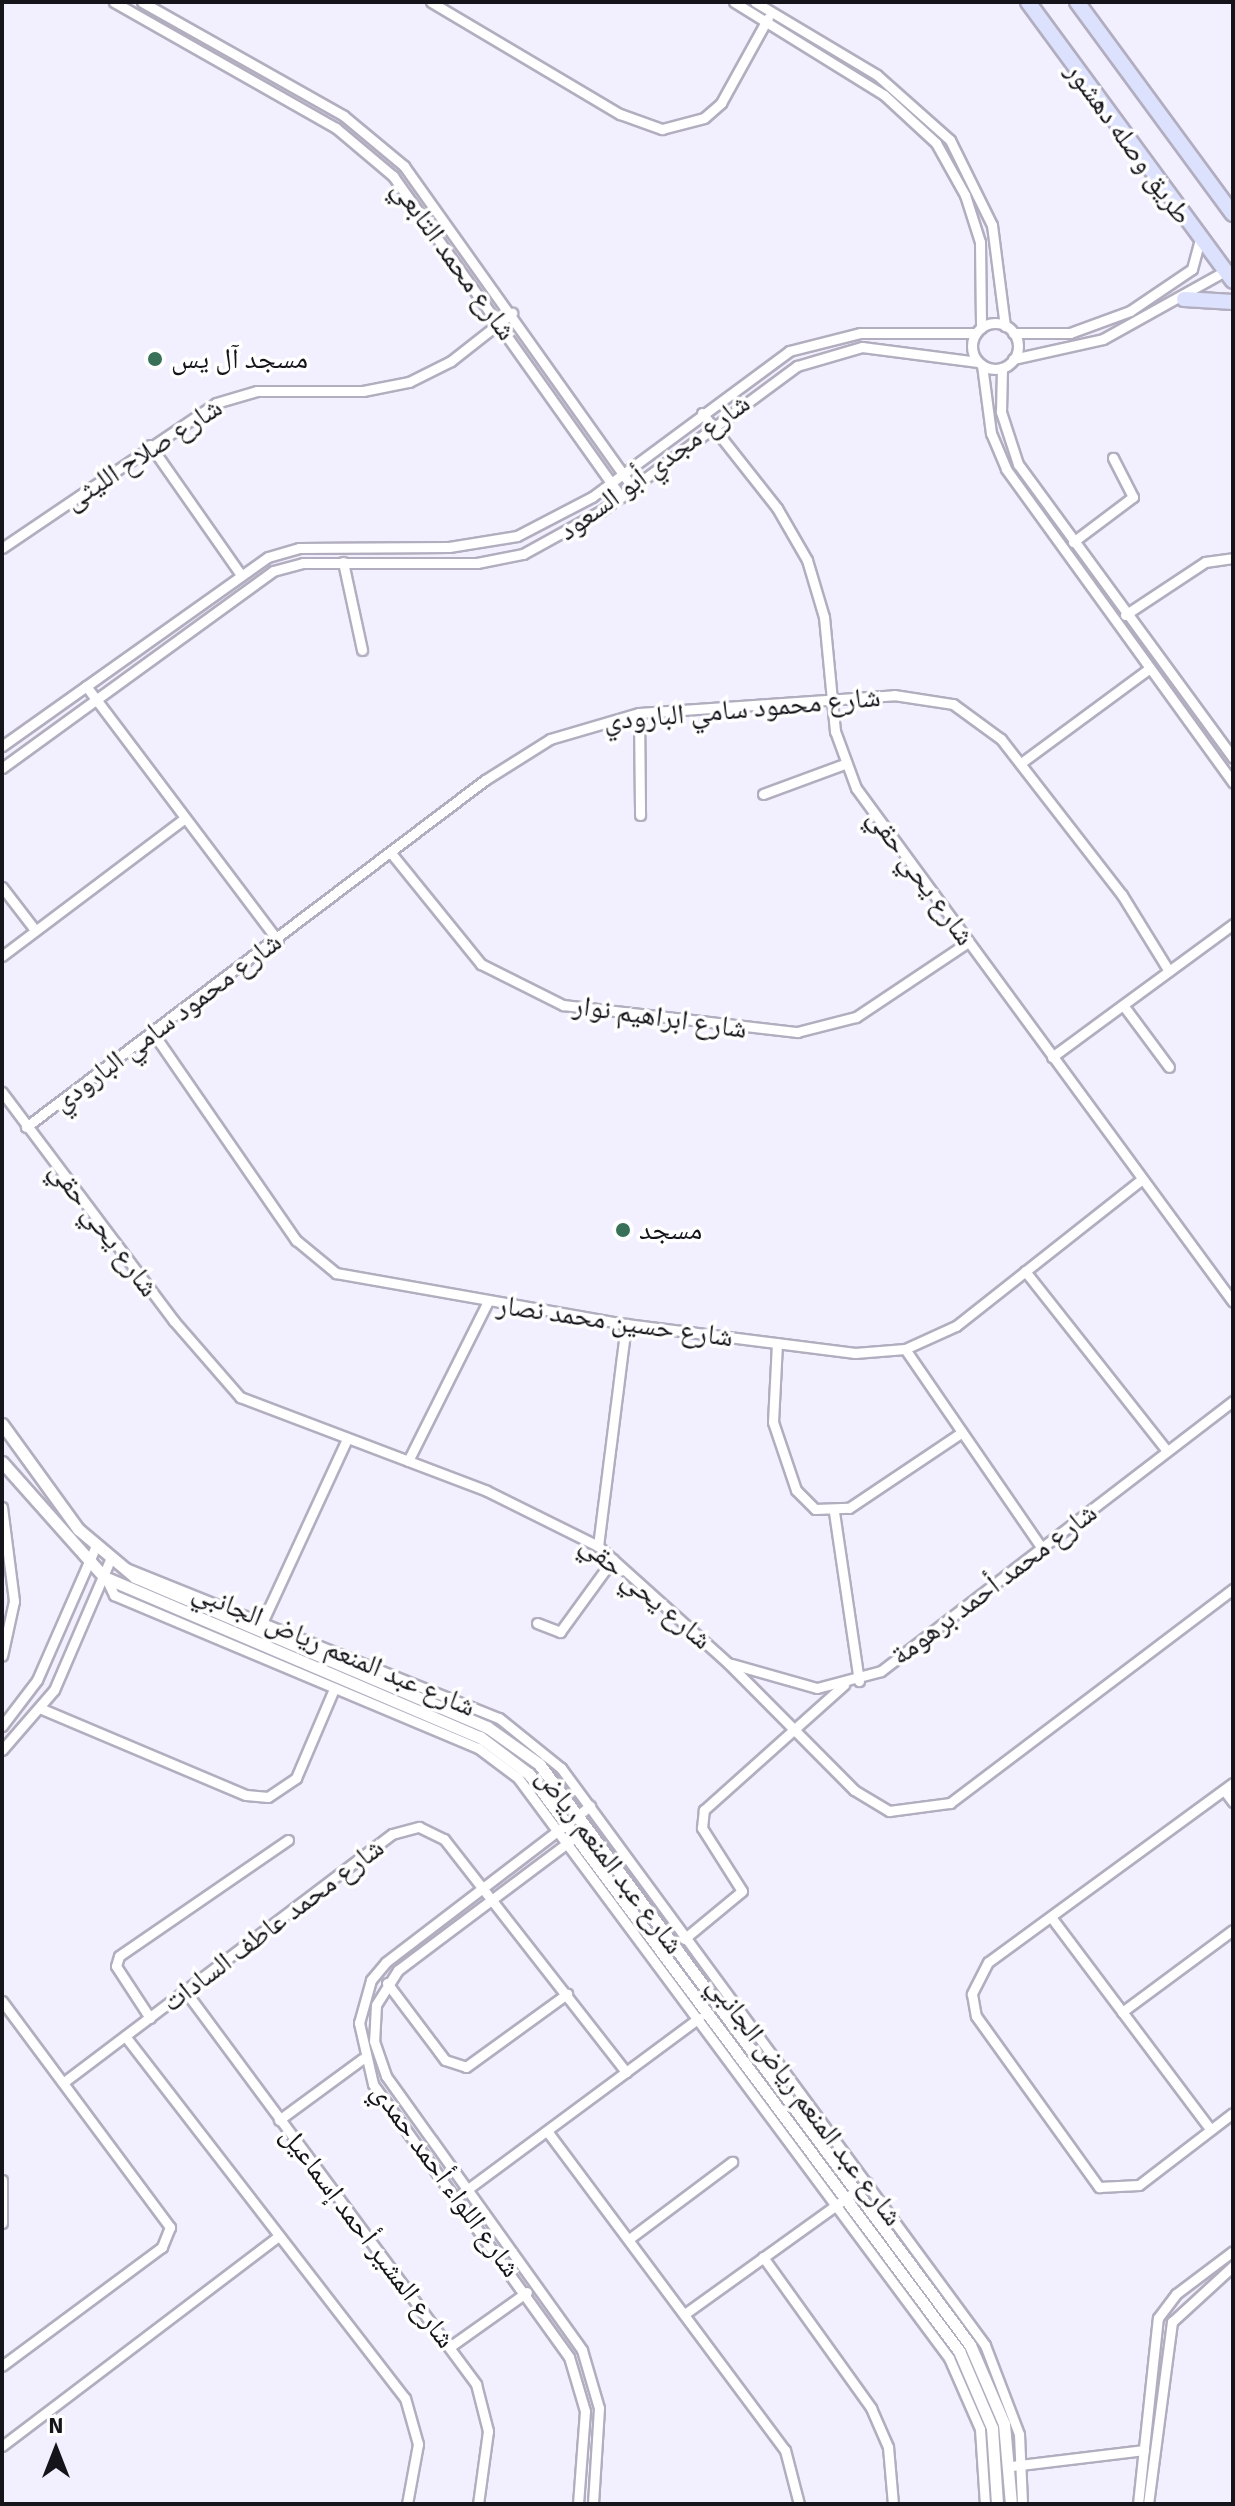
<!DOCTYPE html>
<meta charset="utf-8">
<style>
body{margin:0}
#map{position:relative;width:1235px;height:2506px;overflow:hidden;background:#f2effe;font-family:Signika,"Noto Naskh Arabic",sans-serif}
div>[style]{position:absolute}
[style*='--x']{left:calc(var(--x)*1px);top:calc(var(--y)*1px);width:calc(var(--w)*1px);rotate:calc(var(--a)*1deg)}
.roads{filter:drop-shadow(2px 0 #b2aebf) drop-shadow(-2px 0 #b2aebf) drop-shadow(0 2px #b2aebf) drop-shadow(0 -2px #b2aebf)}
.minor>*{height:9px;margin:-4.5px;padding:0 4.5px;transform-origin:4.5px;border-radius:4.5px;background:#fff}
.minor>.ring{margin:-4.5px;padding:0;box-sizing:content-box;background:none;border:9px solid #fff;border-radius:50%}
.tertiary>*{height:11px;margin:-5.5px;padding:0 5.5px;transform-origin:5.5px;border-radius:5.5px;background:#fff}
.primary>*{height:14px;margin:-7px;padding:0 7px;transform-origin:7px;border-radius:7px;background:#dce2fe}
.dots>*{width:22px;height:22px;translate:-50% -50%;box-sizing:border-box;border:4px solid #fff;border-radius:50%}
span{translate:-50% -50%;white-space:nowrap;text-align:center;line-height:1.15;-webkit-text-stroke:7px #fff;paint-order:stroke}
.street-label{font-size:28px;color:#15141a}
.poi-label{font-size:28px;color:#15141a}
.left{translate:0 -50%;text-align:left}
.frame{position:absolute;inset:0;border:4px solid #15141a;pointer-events:none}
.north{position:absolute;left:16px;top:2410px;width:80px;height:80px;-webkit-text-stroke:6px #fff;paint-order:stroke;rotate:0deg;font-size:22px;font-weight:700;line-height:32px;text-align:center;color:#15141a}
.north::after{content:'';display:block;margin:auto;width:28px;height:36px;background:#15141a;clip-path:polygon(50% 0,100% 100%,50% 72%,0 100%)}
</style>
<div id="map">
<div class="roads">
<div class="minor">
<i style="--x:114;--y:2;--w:255;--a:29.6"></i>
<i style="--x:336;--y:128;--w:75;--a:40.1"></i>
<i style="--x:393;--y:176;--w:394;--a:54.6"></i>
<i style="--x:142;--y:2;--w:232;--a:29.4"></i>
<i style="--x:344;--y:116;--w:78;--a:39.8"></i>
<i style="--x:404;--y:166;--w:395;--a:54.6"></i>
<i style="--x:431;--y:2;--w:220;--a:30.7"></i>
<i style="--x:620;--y:114;--w:45;--a:19.7"></i>
<i style="--x:662;--y:129;--w:43;--a:-14.7"></i>
<i style="--x:704;--y:118;--w:23;--a:-41"></i>
<i style="--x:721;--y:103;--w:97;--a:-61.1"></i>
<i style="--x:734;--y:2;--w:176;--a:31.8"></i>
<i style="--x:884;--y:95;--w:71;--a:42.7"></i>
<i style="--x:936;--y:143;--w:60;--a:60.9"></i>
<i style="--x:965;--y:195;--w:49;--a:72.3"></i>
<i style="--x:980;--y:242;--w:86;--a:89.3"></i>
<i style="--x:755;--y:2;--w:142;--a:30.9"></i>
<i style="--x:877;--y:75;--w:98;--a:41.7"></i>
<i style="--x:950;--y:140;--w:95;--a:63.7"></i>
<i style="--x:992;--y:225;--w:102;--a:82.7"></i>
<i class="ring" style="left:972px;top:323px;width:37px;height:37px"></i>
<i style="--x:1013;--y:333;--w:57;--a:0"></i>
<i style="--x:1070;--y:333;--w:64;--a:-20.1"></i>
<i style="--x:1130;--y:311;--w:75;--a:-34.1"></i>
<i style="--x:1192;--y:269;--w:31;--a:-75"></i>
<i style="--x:1013;--y:359;--w:92;--a:-12.5"></i>
<i style="--x:1103;--y:339;--w:140;--a:-29.1"></i>
<i style="--x:982;--y:365;--w:69;--a:82.5"></i>
<i style="--x:991;--y:433;--w:39;--a:67"></i>
<i style="--x:1006;--y:469;--w:387;--a:54.1"></i>
<i style="--x:1002;--y:368;--w:44;--a:91.3"></i>
<i style="--x:1001;--y:412;--w:55;--a:71.9"></i>
<i style="--x:1018;--y:464;--w:364;--a:53.8"></i>
<i style="--x:702;--y:413;--w:121;--a:51.7"></i>
<i style="--x:777;--y:508;--w:60;--a:60"></i>
<i style="--x:807;--y:560;--w:59;--a:73.4"></i>
<i style="--x:824;--y:617;--w:115;--a:84.5"></i>
<i style="--x:835;--y:731;--w:61;--a:69.8"></i>
<i style="--x:856;--y:788;--w:637;--a:53.74"></i>
<i style="--x:150;--y:445;--w:155;--a:55"></i>
<i style="--x:1073;--y:542;--w:75;--a:-36.9"></i>
<i style="--x:1133;--y:497;--w:44;--a:-117.1"></i>
<i style="--x:2;--y:548;--w:258;--a:-34.1"></i>
<i style="--x:216;--y:403;--w:43;--a:-16.3"></i>
<i style="--x:257;--y:391;--w:106;--a:0"></i>
<i style="--x:363;--y:391;--w:47;--a:-11.1"></i>
<i style="--x:409;--y:382;--w:47;--a:-26.6"></i>
<i style="--x:451;--y:361;--w:78;--a:-38.2"></i>
<i style="--x:343;--y:562;--w:90;--a:77.8"></i>
<i style="--x:1125;--y:615;--w:96;--a:-33.5"></i>
<i style="--x:1205;--y:562;--w:28;--a:-8"></i>
<i style="--x:86;--y:686;--w:319;--a:53"></i>
<i style="--x:639;--y:713;--w:102;--a:89.4"></i>
<i style="--x:2;--y:746;--w:326;--a:-35.4"></i>
<i style="--x:268;--y:557;--w:32;--a:-16"></i>
<i style="--x:299;--y:548;--w:150;--a:-0.4"></i>
<i style="--x:449;--y:547;--w:69;--a:-9.2"></i>
<i style="--x:517;--y:536;--w:85;--a:-27.5"></i>
<i style="--x:592;--y:497;--w:245;--a:-36.5"></i>
<i style="--x:789;--y:351;--w:73;--a:-14.2"></i>
<i style="--x:860;--y:333;--w:116;--a:0"></i>
<i style="--x:1021;--y:763;--w:157;--a:-36.4"></i>
<i style="--x:2;--y:768;--w:335;--a:-36"></i>
<i style="--x:273;--y:571;--w:31;--a:-15"></i>
<i style="--x:303;--y:563;--w:174;--a:0"></i>
<i style="--x:477;--y:563;--w:47;--a:-11.1"></i>
<i style="--x:523;--y:554;--w:89;--a:-28.9"></i>
<i style="--x:601;--y:511;--w:244;--a:-36.5"></i>
<i style="--x:797;--y:366;--w:68;--a:-16.3"></i>
<i style="--x:862;--y:347;--w:117;--a:7.4"></i>
<i style="--x:763;--y:794;--w:86;--a:-20.3"></i>
<i style="--x:391;--y:853;--w:143;--a:51"></i>
<i style="--x:481;--y:964;--w:92;--a:26.6"></i>
<i style="--x:563;--y:1005;--w:236;--a:6.6"></i>
<i style="--x:797;--y:1032;--w:61;--a:-14.3"></i>
<i style="--x:856;--y:1017;--w:135;--a:-33.8"></i>
<i style="--x:2;--y:887;--w:54;--a:52.5"></i>
<i style="--x:2;--y:956;--w:229;--a:-37"></i>
<i style="--x:1123;--y:1005;--w:77;--a:53.4"></i>
<i style="--x:153;--y:1033;--w:252;--a:55.4"></i>
<i style="--x:296;--y:1240;--w:52;--a:39.5"></i>
<i style="--x:336;--y:1273;--w:294;--a:10"></i>
<i style="--x:626;--y:1324;--w:231;--a:7.2"></i>
<i style="--x:855;--y:1353;--w:50;--a:-4.6"></i>
<i style="--x:905;--y:1349;--w:56;--a:-24.3"></i>
<i style="--x:956;--y:1326;--w:237;--a:-38.3"></i>
<i style="--x:1052;--y:1057;--w:225;--a:-36.3"></i>
<i style="--x:2;--y:1092;--w:286;--a:53.1"></i>
<i style="--x:174;--y:1321;--w:101;--a:49"></i>
<i style="--x:240;--y:1397;--w:264;--a:20.8"></i>
<i style="--x:487;--y:1491;--w:124;--a:26.4"></i>
<i style="--x:598;--y:1546;--w:175;--a:42"></i>
<i style="--x:728;--y:1663;--w:179;--a:45.2"></i>
<i style="--x:854;--y:1790;--w:41;--a:31"></i>
<i style="--x:889;--y:1811;--w:62;--a:-7.5"></i>
<i style="--x:950;--y:1803;--w:355;--a:-37.1"></i>
<i style="--x:26;--y:1127;--w:575;--a:-37.09"></i>
<i style="--x:485;--y:780;--w:77;--a:-32.2"></i>
<i style="--x:550;--y:739;--w:93;--a:-16.3"></i>
<i style="--x:639;--y:713;--w:256;--a:-4"></i>
<i style="--x:894;--y:695;--w:60;--a:8.7"></i>
<i style="--x:953;--y:704;--w:59;--a:36.1"></i>
<i style="--x:1001;--y:739;--w:197;--a:52.2"></i>
<i style="--x:1122;--y:895;--w:89;--a:58.3"></i>
<i style="--x:1025;--y:1271;--w:229;--a:51.7"></i>
<i style="--x:777;--y:1343;--w:79;--a:92.9"></i>
<i style="--x:773;--y:1422;--w:72;--a:71.3"></i>
<i style="--x:796;--y:1490;--w:27;--a:45"></i>
<i style="--x:815;--y:1509;--w:34;--a:-2"></i>
<i style="--x:849;--y:1508;--w:136;--a:-33.9"></i>
<i style="--x:905;--y:1349;--w:242;--a:55.5"></i>
<i style="--x:408;--y:1461;--w:177;--a:-63.4"></i>
<i style="--x:2;--y:1507;--w:95;--a:82.7"></i>
<i style="--x:14;--y:1601;--w:56;--a:102.3"></i>
<i style="--x:834;--y:1512;--w:171;--a:81.6"></i>
<i style="--x:598;--y:1546;--w:224;--a:-82.8"></i>
<i style="--x:123;--y:1567;--w:405;--a:21.9"></i>
<i style="--x:499;--y:1718;--w:80;--a:38.9"></i>
<i style="--x:561;--y:1768;--w:716;--a:53.69"></i>
<i style="--x:985;--y:2345;--w:95;--a:69.1"></i>
<i style="--x:1019;--y:2434;--w:70;--a:87.5"></i>
<i style="--x:106;--y:1578;--w:19;--a:65"></i>
<i style="--x:114;--y:1595;--w:395;--a:22.8"></i>
<i style="--x:478;--y:1748;--w:50;--a:36.9"></i>
<i style="--x:518;--y:1778;--w:723;--a:53.38"></i>
<i style="--x:949;--y:2358;--w:77;--a:66.4"></i>
<i style="--x:980;--y:2429;--w:75;--a:86.2"></i>
<i style="--x:537;--y:1623;--w:25;--a:21"></i>
<i style="--x:560;--y:1632;--w:90;--a:-54"></i>
<i style="--x:261;--y:1625;--w:205;--a:-65.2"></i>
<i style="--x:732;--y:1664;--w:88;--a:15.8"></i>
<i style="--x:817;--y:1688;--w:66;--a:-14.9"></i>
<i style="--x:881;--y:1671;--w:444;--a:-37.5"></i>
<i style="--x:42;--y:1709;--w:221;--a:22.9"></i>
<i style="--x:246;--y:1795;--w:22;--a:5"></i>
<i style="--x:268;--y:1797;--w:34;--a:-34"></i>
<i style="--x:296;--y:1778;--w:97;--a:-66.9"></i>
<i style="--x:2;--y:1726;--w:58;--a:-52.7"></i>
<i style="--x:37;--y:1680;--w:144;--a:-66.3"></i>
<i style="--x:2;--y:1750;--w:79;--a:-49.1"></i>
<i style="--x:54;--y:1690;--w:142;--a:-66.7"></i>
<i style="--x:1233;--y:1783;--w:303;--a:143.8"></i>
<i style="--x:988;--y:1962;--w:36;--a:117"></i>
<i style="--x:972;--y:1994;--w:22;--a:80"></i>
<i style="--x:976;--y:2016;--w:211;--a:54.3"></i>
<i style="--x:1099;--y:2187;--w:40;--a:-2.9"></i>
<i style="--x:1139;--y:2185;--w:118;--a:-37.5"></i>
<i style="--x:1224;--y:1790;--w:15;--a:53"></i>
<i style="--x:570;--y:1841;--w:215;--a:143.1"></i>
<i style="--x:398;--y:1970;--w:41;--a:122.2"></i>
<i style="--x:376;--y:2005;--w:36;--a:93"></i>
<i style="--x:374;--y:2041;--w:37;--a:71"></i>
<i style="--x:386;--y:2076;--w:337;--a:54.4"></i>
<i style="--x:582;--y:2350;--w:60;--a:73.7"></i>
<i style="--x:599;--y:2408;--w:96;--a:93.6"></i>
<i style="--x:1051;--y:1917;--w:266;--a:53.1"></i>
<i style="--x:684;--y:1939;--w:75;--a:-39.6"></i>
<i style="--x:742;--y:1891;--w:75;--a:-122.4"></i>
<i style="--x:702;--y:1828;--w:18;--a:-84"></i>
<i style="--x:704;--y:1810;--w:188;--a:-41.8"></i>
<i style="--x:387;--y:1983;--w:96;--a:53"></i>
<i style="--x:445;--y:2060;--w:22;--a:18"></i>
<i style="--x:466;--y:2067;--w:125;--a:-35.9"></i>
<i style="--x:186;--y:1992;--w:488;--a:53.5"></i>
<i style="--x:476;--y:2384;--w:49;--a:75.7"></i>
<i style="--x:488;--y:2431;--w:74;--a:97.8"></i>
<i style="--x:2;--y:2001;--w:282;--a:53.4"></i>
<i style="--x:170;--y:2227;--w:22;--a:112"></i>
<i style="--x:162;--y:2247;--w:199;--a:143.4"></i>
<i style="--x:1122;--y:2012;--w:138;--a:-36.5"></i>
<i style="--x:150;--y:2018;--w:62;--a:-123.2"></i>
<i style="--x:116;--y:1966;--w:10;--a:-73"></i>
<i style="--x:119;--y:1956;--w:205;--a:-34.5"></i>
<i style="--x:125;--y:2036;--w:458;--a:52.3"></i>
<i style="--x:405;--y:2398;--w:48;--a:74.2"></i>
<i style="--x:418;--y:2444;--w:61;--a:100.4"></i>
<i style="--x:64;--y:2082;--w:411;--a:-37.1"></i>
<i style="--x:392;--y:1834;--w:28;--a:-15"></i>
<i style="--x:419;--y:1827;--w:28;--a:26"></i>
<i style="--x:444;--y:1839;--w:296;--a:52"></i>
<i style="--x:279;--y:2120;--w:103;--a:-36.3"></i>
<i style="--x:547;--y:2131;--w:398;--a:53.3"></i>
<i style="--x:785;--y:2450;--w:56;--a:75.5"></i>
<i style="--x:2;--y:2180;--w:43;--a:90"></i>
<i style="--x:457;--y:2197;--w:301;--a:-36.5"></i>
<i style="--x:629;--y:2239;--w:129;--a:-36.8"></i>
<i style="--x:763;--y:2257;--w:186;--a:54.4"></i>
<i style="--x:871;--y:2408;--w:43;--a:66.4"></i>
<i style="--x:888;--y:2447;--w:57;--a:85"></i>
<i style="--x:686;--y:2313;--w:223;--a:-35.7"></i>
<i style="--x:451;--y:2346;--w:93;--a:-35.4"></i>
<i style="--x:2;--y:2446;--w:344;--a:-37.2"></i>
<i style="--x:1012;--y:2466;--w:133;--a:-6.9"></i>
<i style="--x:578;--y:2504;--w:93;--a:-85.7"></i>
<i style="--x:585;--y:2411;--w:56;--a:-106.5"></i>
<i style="--x:569;--y:2357;--w:336;--a:-125.7"></i>
<i style="--x:373;--y:2084;--w:63;--a:-102.9"></i>
<i style="--x:359;--y:2023;--w:45;--a:-74.4"></i>
<i style="--x:371;--y:1980;--w:23;--a:-50"></i>
<i style="--x:386;--y:1962;--w:257;--a:-37.4"></i>
<i style="--x:1138;--y:2504;--w:187;--a:-83.9"></i>
<i style="--x:1158;--y:2318;--w:30;--a:-53"></i>
<i style="--x:1176;--y:2294;--w:71;--a:-37"></i>
<i style="--x:1148;--y:2504;--w:184;--a:-82.5"></i>
<i style="--x:1172;--y:2322;--w:83;--a:-42.6"></i>
</div>
<div class="tertiary">
<i style="--x:2;--y:1424;--w:130;--a:54.1"></i>
<i style="--x:78;--y:1529;--w:75;--a:40.1"></i>
<i style="--x:135;--y:1577;--w:383;--a:23.1"></i>
<i style="--x:487;--y:1727;--w:64;--a:35.4"></i>
<i style="--x:539;--y:1764;--w:723;--a:53.43"></i>
<i style="--x:970;--y:2345;--w:86;--a:66.7"></i>
<i style="--x:1004;--y:2424;--w:80;--a:85"></i>
<i style="--x:2;--y:1462;--w:154;--a:48.4"></i>
<i style="--x:104;--y:1577;--w:409;--a:23.1"></i>
<i style="--x:480;--y:1737;--w:61;--a:37.1"></i>
<i style="--x:529;--y:1774;--w:720;--a:53.31"></i>
<i style="--x:959;--y:2351;--w:84;--a:66.8"></i>
<i style="--x:992;--y:2428;--w:76;--a:86.2"></i>
</div>
<div class="primary">
<i style="--x:1028;--y:2;--w:346;--a:53.7"></i>
<i style="--x:1077;--y:2;--w:263;--a:53.7"></i>
<i style="--x:1184;--y:299;--w:49;--a:3.5"></i>
</div>
</div>
<div class="dots">
<i style="left:155px;top:359px;background:#387058"></i>
<i style="left:623px;top:1230px;background:#387058"></i>
</div>
<div class="street-label">
<span style="left:1129px;top:143px;rotate:54deg">طريق وصله دهشور</span>
<span style="left:454px;top:260px;rotate:54deg">شارع محمد التابعي</span>
<span style="left:143px;top:454px;rotate:-33deg">شارع صلاح الليثى</span>
<span style="left:654px;top:467px;rotate:-36deg">شارع مجدي أبو السعود</span>
<span style="left:742px;top:709px;rotate:-5deg">شارع محمود سامي البارودي</span>
<span style="left:921px;top:877px;rotate:54deg">شارع يحي حقي</span>
<span style="left:660px;top:1017px;rotate:8deg">شارع ابراهيم نوار</span>
<span style="left:167px;top:1022px;rotate:-37deg">شارع محمود سامي البارودي</span>
<span style="left:104px;top:1229px;rotate:53deg">شارع يحي حقي</span>
<span style="left:615px;top:1321px;rotate:8deg">شارع حسين محمد نصار</span>
<span style="left:994px;top:1584px;rotate:-37deg">شارع محمد أحمد برهومة</span>
<span style="left:646px;top:1592px;rotate:40deg">شارع يحي حقي</span>
<span style="left:334px;top:1649px;rotate:23deg">شارع عبد المنعم رياض الجانبي</span>
<span style="left:610px;top:1861px;rotate:53deg">شارع عبد المنعم رياض</span>
<span style="left:273px;top:1925px;rotate:-37deg">شارع محمد عاطف السادات</span>
<span style="left:805px;top:2101px;rotate:53deg">شارع عبد المنعم رياض الجانبي</span>
<span style="left:446px;top:2180px;rotate:54deg">شارع اللواء أحمد حمدي</span>
<span style="left:368px;top:2237px;rotate:53deg">شارع المشير أحمد إسماعيل</span>
</div>
<div class="poi-label">
<span class="left" style="left:171px;top:359px">مسجد آل يس</span>
<span class="left" style="left:639px;top:1230px">مسجد</span>
</div>
<div class="frame"></div>
<div class="north">N</div>
</div>
